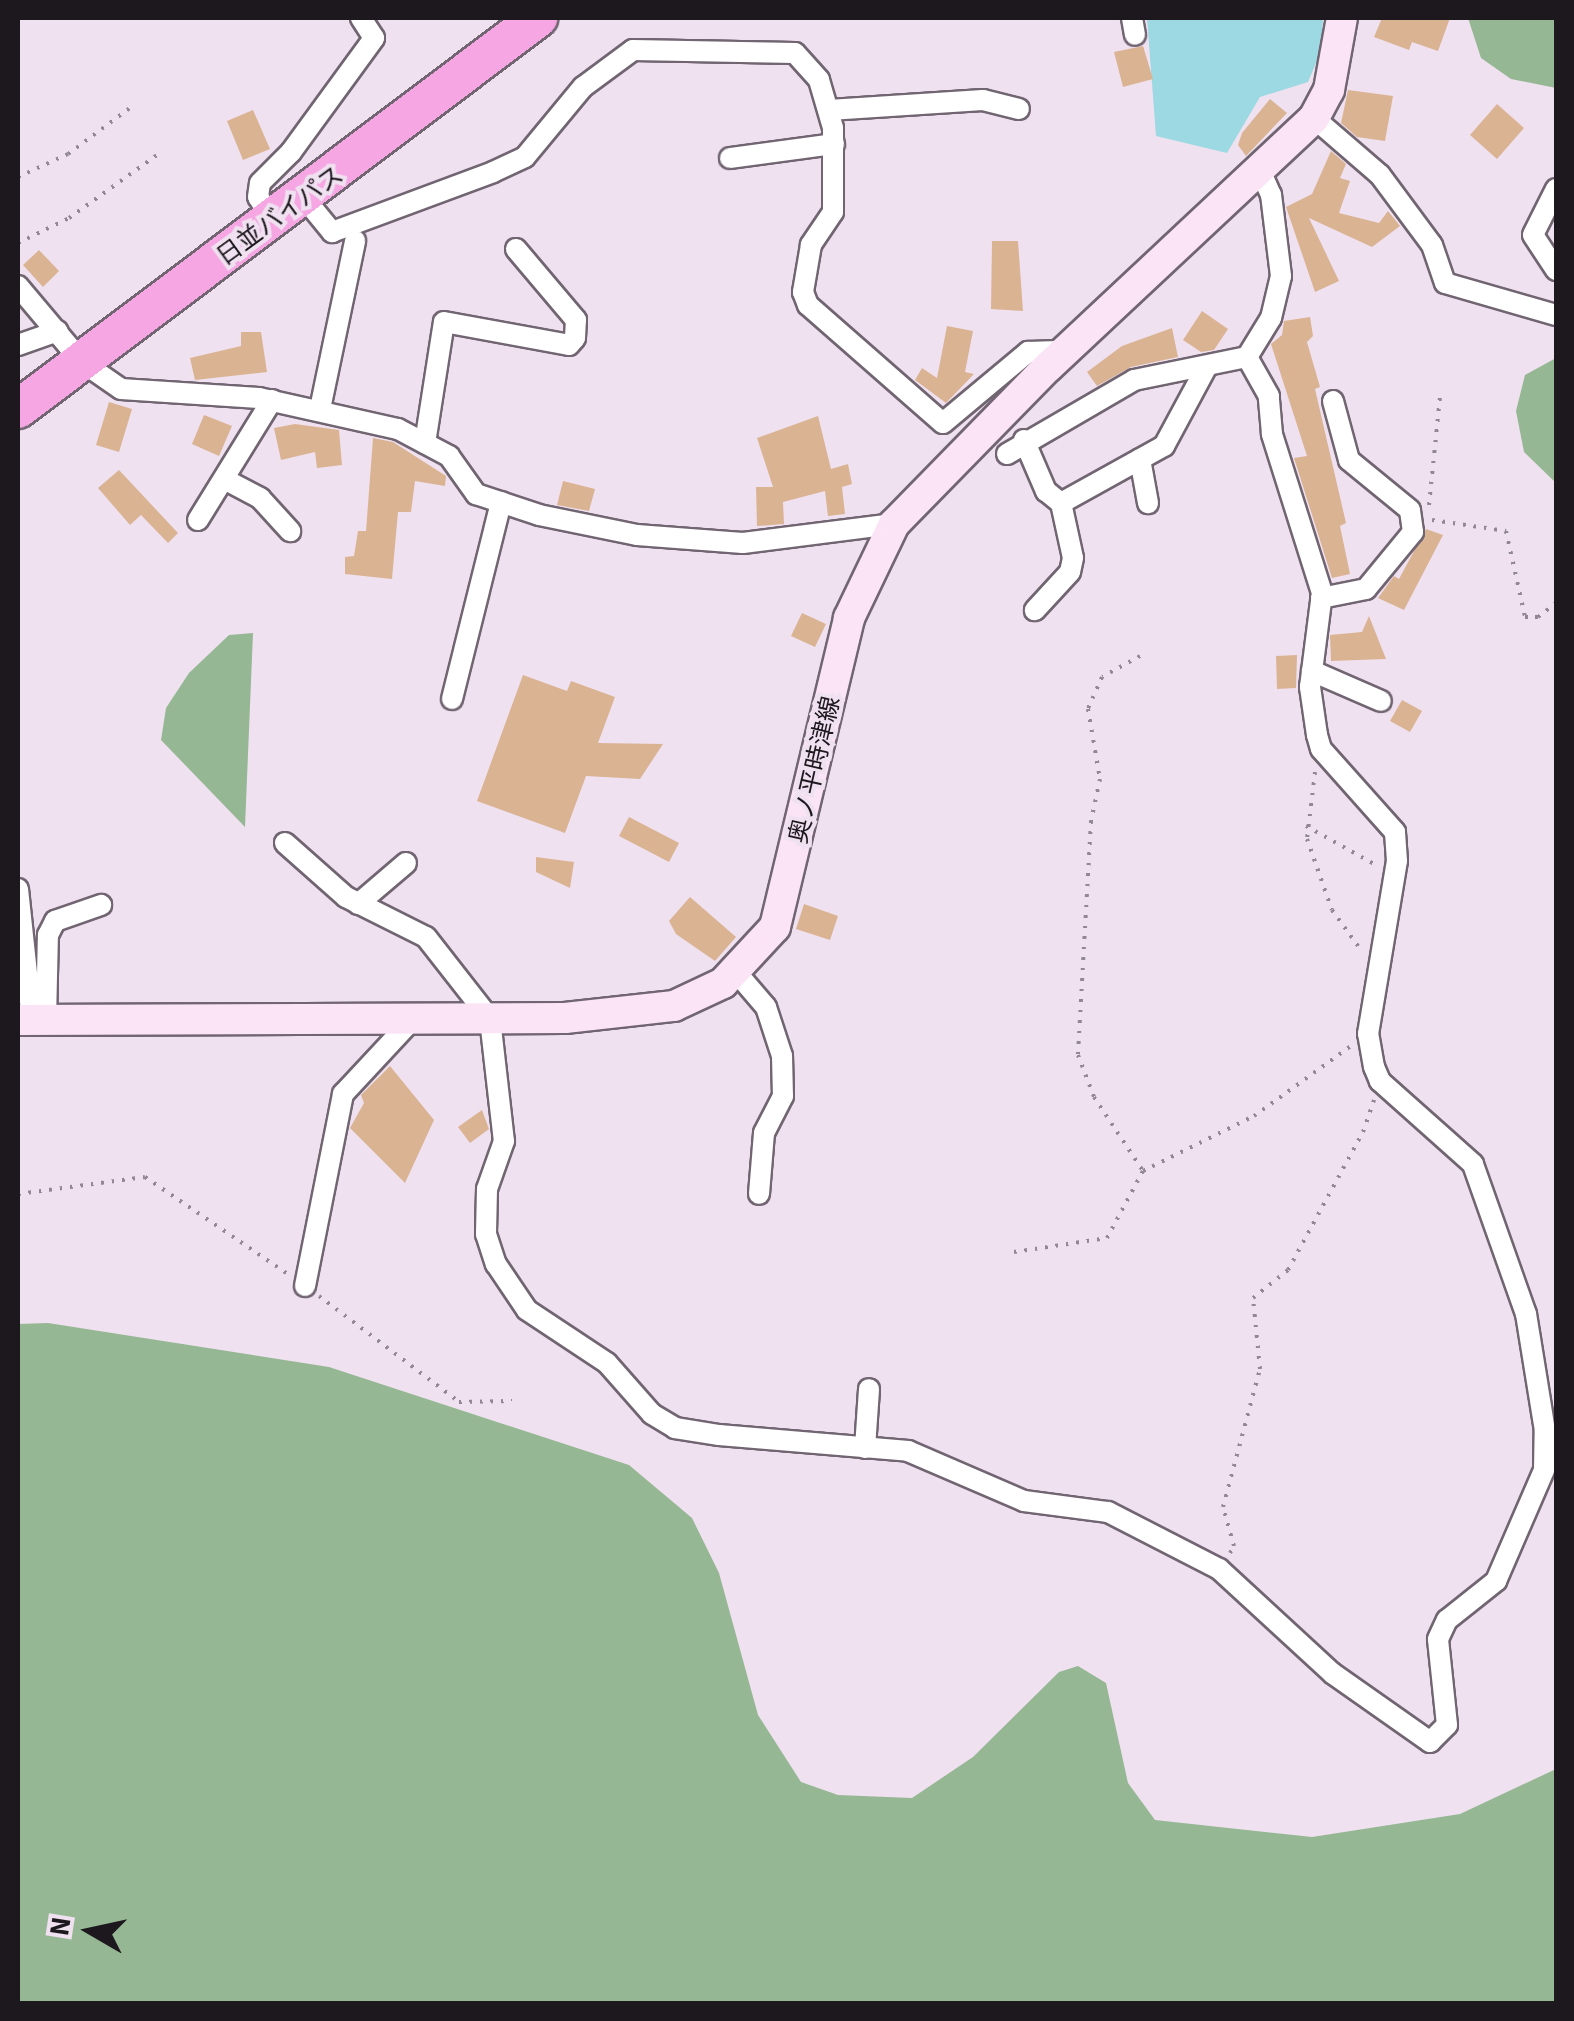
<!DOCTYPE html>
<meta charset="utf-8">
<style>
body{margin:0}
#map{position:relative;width:1574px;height:2021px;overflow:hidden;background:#f0e1f0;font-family:"Source Sans 3","Noto Sans JP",sans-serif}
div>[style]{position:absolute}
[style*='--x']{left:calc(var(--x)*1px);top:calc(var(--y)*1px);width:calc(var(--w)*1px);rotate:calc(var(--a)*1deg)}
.forest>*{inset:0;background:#95b793}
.water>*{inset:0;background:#9cd9e2}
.building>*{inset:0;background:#dab393}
.path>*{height:4px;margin-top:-2px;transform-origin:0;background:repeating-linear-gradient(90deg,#928893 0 2.5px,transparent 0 10.5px)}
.roads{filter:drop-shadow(2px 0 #716572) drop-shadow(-2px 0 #716572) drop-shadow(0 2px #716572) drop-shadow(0 -2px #716572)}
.street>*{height:20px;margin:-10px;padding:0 10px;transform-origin:10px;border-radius:10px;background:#fff}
.secondary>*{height:30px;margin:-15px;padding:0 15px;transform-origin:15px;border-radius:15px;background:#fce4f7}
.highway>*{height:38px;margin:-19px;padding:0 19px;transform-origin:19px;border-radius:19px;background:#f5a6e3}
span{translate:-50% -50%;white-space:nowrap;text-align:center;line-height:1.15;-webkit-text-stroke:8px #f0e1f0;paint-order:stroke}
.street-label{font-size:25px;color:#1d181e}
.frame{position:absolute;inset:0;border:20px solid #1d181e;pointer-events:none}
.north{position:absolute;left:40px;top:1881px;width:100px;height:100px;-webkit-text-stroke:8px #f0e1f0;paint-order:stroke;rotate:279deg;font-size:28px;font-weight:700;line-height:40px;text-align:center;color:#1d181e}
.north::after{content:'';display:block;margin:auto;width:35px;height:45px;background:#1d181e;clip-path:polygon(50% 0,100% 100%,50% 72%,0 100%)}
</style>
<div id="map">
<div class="forest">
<i style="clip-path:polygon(1468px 18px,1556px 18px,1556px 88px,1511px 79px,1481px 58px)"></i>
<i style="clip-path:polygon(1556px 358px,1556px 483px,1524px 452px,1516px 411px,1525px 375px)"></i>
<i style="clip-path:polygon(253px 633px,245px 827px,161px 740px,166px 708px,189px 673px,229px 635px)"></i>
<i style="clip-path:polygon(48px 1323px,329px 1367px,629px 1465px,692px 1518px,719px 1573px,758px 1715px,801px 1782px,838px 1795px,912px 1798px,973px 1757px,1059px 1672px,1078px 1666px,1106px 1683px,1128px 1783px,1155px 1820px,1312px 1837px,1460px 1814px,1556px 1769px,1556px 2003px,18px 2003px,18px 1324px)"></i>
</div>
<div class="water">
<i style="clip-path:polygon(1147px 18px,1323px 18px,1321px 51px,1308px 82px,1260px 97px,1227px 153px,1156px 136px)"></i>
</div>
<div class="building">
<i style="clip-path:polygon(1382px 18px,1450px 18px,1438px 51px,1412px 42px,1409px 50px,1374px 37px)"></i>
<i style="clip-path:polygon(1143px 46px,1153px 79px,1123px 87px,1114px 52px)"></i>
<i style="clip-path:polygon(1348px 90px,1393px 96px,1385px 141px,1357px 137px,1341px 123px)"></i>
<i style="clip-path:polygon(1270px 99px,1287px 113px,1246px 156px,1238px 145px,1242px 133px)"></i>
<i style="clip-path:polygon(1497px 104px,1524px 128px,1497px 159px,1470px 135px)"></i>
<i style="clip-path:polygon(253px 110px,270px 149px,243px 160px,227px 121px)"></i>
<i style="clip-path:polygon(1331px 151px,1346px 164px,1340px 178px,1350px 181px,1339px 213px,1379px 223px,1388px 211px,1400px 226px,1372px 247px,1309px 218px,1339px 281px,1315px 292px,1286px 207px,1312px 194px)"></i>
<i style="clip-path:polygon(992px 241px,1018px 241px,1023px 311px,991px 309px)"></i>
<i style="clip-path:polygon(39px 250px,59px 271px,43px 287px,23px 265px)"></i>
<i style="clip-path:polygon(1202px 311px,1228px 329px,1214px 350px,1201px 352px,1183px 340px)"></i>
<i style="clip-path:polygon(1310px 317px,1313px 336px,1307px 342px,1320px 387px,1315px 389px,1346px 523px,1340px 526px,1350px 574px,1332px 578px,1294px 458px,1307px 456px,1271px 344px,1282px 335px,1284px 321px)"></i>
<i style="clip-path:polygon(947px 326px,973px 331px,965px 372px,974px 374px,946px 403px,915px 380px,922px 368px,937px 378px)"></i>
<i style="clip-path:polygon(1172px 328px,1178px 357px,1131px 367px,1097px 386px,1087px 372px,1122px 346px)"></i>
<i style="clip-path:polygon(241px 332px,261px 332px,267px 372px,195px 380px,190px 358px,241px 346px)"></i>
<i style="clip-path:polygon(109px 402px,132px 409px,119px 452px,96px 445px)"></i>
<i style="clip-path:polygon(204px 415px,232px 426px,219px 456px,192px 444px)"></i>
<i style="clip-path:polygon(818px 416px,831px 469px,848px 464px,852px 484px,842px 487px,845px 514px,828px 516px,825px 491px,783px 502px,784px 524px,757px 526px,756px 487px,773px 487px,757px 438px)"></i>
<i style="clip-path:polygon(295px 424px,339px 430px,342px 465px,317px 468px,315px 452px,281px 460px,274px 428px)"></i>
<i style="clip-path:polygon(373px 438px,393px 442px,446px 476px,445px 486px,415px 481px,411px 512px,398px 512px,392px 579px,345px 574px,345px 557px,354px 556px,358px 531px,366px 531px)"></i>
<i style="clip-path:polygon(119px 470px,178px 533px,168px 543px,141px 515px,130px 525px,98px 488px)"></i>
<i style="clip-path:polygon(563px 481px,595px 489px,589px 511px,557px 505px)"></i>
<i style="clip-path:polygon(1426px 529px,1443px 535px,1404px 610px,1378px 598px,1394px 576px,1399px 579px)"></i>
<i style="clip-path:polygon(802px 613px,826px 624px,815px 647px,791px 636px)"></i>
<i style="clip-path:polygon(1369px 616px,1386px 659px,1331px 661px,1330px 635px,1362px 632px)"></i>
<i style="clip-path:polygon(1297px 655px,1296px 688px,1277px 689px,1276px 656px)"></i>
<i style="clip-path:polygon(523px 675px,567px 691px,571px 681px,615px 697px,598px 743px,663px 744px,640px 779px,586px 776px,565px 833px,477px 801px)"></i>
<i style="clip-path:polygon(1402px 700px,1422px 711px,1410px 732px,1390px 721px)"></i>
<i style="clip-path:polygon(629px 817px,679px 843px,669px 862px,619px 836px)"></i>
<i style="clip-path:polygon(536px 857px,574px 862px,570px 888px,536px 872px)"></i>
<i style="clip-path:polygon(690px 897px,736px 937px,715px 961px,676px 934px,669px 921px)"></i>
<i style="clip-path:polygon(804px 904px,838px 916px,830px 940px,796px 929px)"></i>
<i style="clip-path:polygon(390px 1066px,434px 1120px,405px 1183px,350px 1128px,364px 1103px,361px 1095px)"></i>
<i style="clip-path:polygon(482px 1110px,489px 1129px,470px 1143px,458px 1127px)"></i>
</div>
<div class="path">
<i style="--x:18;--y:177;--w:55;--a:-24.7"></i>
<i style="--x:68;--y:154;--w:79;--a:-36.7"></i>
<i style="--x:18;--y:243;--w:57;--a:-26.1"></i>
<i style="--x:69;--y:218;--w:108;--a:-35.6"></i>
<i style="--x:1429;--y:505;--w:110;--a:-84.2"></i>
<i style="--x:1432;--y:520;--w:75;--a:8.5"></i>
<i style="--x:1506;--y:531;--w:88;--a:77.5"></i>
<i style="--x:1525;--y:617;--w:13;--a:0"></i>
<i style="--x:1538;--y:617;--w:23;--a:-38"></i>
<i style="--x:1140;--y:656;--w:43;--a:151.1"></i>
<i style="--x:1102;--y:677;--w:35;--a:114"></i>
<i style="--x:1088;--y:709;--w:71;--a:80.3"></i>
<i style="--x:1100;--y:779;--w:43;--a:102.1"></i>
<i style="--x:1091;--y:821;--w:234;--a:93.2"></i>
<i style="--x:1078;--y:1055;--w:45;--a:69.1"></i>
<i style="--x:1094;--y:1097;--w:89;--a:56.5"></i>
<i style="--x:1315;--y:772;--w:67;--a:96.8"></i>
<i style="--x:1307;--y:839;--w:75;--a:70.6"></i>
<i style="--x:1332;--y:910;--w:49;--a:54.1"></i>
<i style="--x:1306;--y:826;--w:80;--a:29.1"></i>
<i style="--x:18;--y:1194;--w:128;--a:-7.6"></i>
<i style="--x:145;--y:1177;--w:171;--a:34.2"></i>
<i style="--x:1014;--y:1252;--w:94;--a:-8.6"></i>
<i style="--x:1107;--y:1238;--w:76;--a:-61.8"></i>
<i style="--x:1143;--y:1171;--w:124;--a:-26.4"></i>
<i style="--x:1254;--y:1116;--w:121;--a:-35.9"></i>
<i style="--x:319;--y:1296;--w:176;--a:37.1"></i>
<i style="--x:459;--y:1402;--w:53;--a:-1.1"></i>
<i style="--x:1230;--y:1553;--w:8;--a:-60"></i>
<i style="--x:1234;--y:1546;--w:41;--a:-105.8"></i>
<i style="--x:1223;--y:1507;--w:143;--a:-75"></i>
<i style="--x:1260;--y:1369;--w:71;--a:-95.6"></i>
<i style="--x:1253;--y:1298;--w:45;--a:-38.7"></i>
<i style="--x:1288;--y:1270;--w:157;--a:-61.5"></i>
<i style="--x:1363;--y:1132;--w:34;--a:-71"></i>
</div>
<div class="roads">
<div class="street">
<i style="--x:1132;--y:18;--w:17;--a:80"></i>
<i style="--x:829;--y:110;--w:154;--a:-3.7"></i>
<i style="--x:983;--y:100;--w:37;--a:14"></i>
<i style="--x:1314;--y:118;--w:87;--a:40.8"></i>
<i style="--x:1380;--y:175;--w:87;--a:53.4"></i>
<i style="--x:1432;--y:245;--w:40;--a:71.1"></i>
<i style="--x:1445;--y:283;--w:116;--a:16.1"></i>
<i style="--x:730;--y:158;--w:105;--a:-7.7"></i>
<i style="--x:1556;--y:189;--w:51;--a:116.6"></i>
<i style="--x:1533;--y:235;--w:42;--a:56.7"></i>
<i style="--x:305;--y:199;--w:43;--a:50.7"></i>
<i style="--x:332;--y:232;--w:172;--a:-20.4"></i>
<i style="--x:493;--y:172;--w:35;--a:-25"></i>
<i style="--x:525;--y:157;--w:91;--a:-50.4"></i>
<i style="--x:583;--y:87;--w:62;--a:-36.5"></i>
<i style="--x:633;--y:50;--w:162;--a:1.1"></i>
<i style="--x:795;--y:53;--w:36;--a:48"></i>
<i style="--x:819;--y:80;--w:50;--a:73.7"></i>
<i style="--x:833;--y:128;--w:84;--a:90"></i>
<i style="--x:833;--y:212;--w:40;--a:124"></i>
<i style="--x:811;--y:245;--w:48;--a:99.7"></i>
<i style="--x:803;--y:292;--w:14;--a:69"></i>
<i style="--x:808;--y:305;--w:179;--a:41.2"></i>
<i style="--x:943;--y:423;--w:111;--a:-39.9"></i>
<i style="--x:1028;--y:352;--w:37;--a:-2"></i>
<i style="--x:273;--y:220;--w:27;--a:-123"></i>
<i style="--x:258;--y:197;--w:14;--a:-82"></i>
<i style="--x:260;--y:183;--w:44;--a:-45"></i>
<i style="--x:291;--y:152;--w:141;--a:-53.9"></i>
<i style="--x:374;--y:38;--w:24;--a:-123"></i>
<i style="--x:18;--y:286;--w:99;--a:49.9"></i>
<i style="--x:82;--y:362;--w:47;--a:34.7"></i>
<i style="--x:121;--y:389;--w:138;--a:3.7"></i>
<i style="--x:259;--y:398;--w:142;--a:12.6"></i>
<i style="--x:398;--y:429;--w:58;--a:27.9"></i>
<i style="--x:449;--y:456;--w:47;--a:54.6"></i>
<i style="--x:476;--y:494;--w:66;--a:18.4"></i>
<i style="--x:539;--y:515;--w:100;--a:11.5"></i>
<i style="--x:637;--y:535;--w:106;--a:4.3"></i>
<i style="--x:743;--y:543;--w:152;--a:-7.2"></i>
<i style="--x:18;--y:345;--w:42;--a:-19.3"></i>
<i style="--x:320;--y:409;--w:172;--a:-78.2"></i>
<i style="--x:1024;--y:440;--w:56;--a:66.7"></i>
<i style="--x:1046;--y:491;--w:19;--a:39"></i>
<i style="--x:1061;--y:503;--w:56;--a:77.7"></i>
<i style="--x:1073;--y:558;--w:14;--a:102"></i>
<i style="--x:1070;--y:572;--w:52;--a:132.6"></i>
<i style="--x:425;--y:443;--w:122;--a:-81.1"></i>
<i style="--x:444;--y:322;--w:127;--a:10.4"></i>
<i style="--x:569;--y:345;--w:9;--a:-49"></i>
<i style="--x:575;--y:338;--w:18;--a:-87"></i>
<i style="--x:576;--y:320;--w:93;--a:-130.2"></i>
<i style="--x:1007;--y:454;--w:147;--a:-30.2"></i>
<i style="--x:1134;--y:380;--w:115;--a:-11.5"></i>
<i style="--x:1140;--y:459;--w:45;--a:79.7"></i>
<i style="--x:224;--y:479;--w:41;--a:27.8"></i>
<i style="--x:260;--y:498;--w:45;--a:47.7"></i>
<i style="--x:1061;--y:503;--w:118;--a:-29"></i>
<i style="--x:1164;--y:446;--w:91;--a:-61.7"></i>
<i style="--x:198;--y:520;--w:141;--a:-58.3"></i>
<i style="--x:1321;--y:598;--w:46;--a:-11.3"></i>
<i style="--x:1366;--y:589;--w:74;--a:-50.5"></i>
<i style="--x:1413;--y:532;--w:22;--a:-98"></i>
<i style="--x:1410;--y:510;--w:79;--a:-140.7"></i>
<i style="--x:1349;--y:460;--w:61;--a:-105.2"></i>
<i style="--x:1312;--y:671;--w:75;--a:23.5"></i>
<i style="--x:452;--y:699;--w:203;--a:-76"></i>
<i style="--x:285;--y:843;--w:81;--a:41.5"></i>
<i style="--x:346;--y:897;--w:89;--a:26.6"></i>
<i style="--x:426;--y:937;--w:104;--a:52"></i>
<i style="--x:490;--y:1019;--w:123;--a:83.5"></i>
<i style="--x:504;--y:1141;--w:51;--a:109.5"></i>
<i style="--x:487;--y:1189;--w:45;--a:91.3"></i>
<i style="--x:486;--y:1234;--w:32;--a:72"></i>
<i style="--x:496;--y:1264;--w:55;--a:56"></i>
<i style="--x:527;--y:1310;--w:96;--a:33.5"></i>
<i style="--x:607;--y:1363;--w:68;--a:48.6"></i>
<i style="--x:652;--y:1414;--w:27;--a:31"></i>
<i style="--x:675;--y:1428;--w:45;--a:9"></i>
<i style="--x:719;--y:1435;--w:190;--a:4.8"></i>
<i style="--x:908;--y:1451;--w:126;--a:23.3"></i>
<i style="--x:1024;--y:1501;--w:85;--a:7.5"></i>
<i style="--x:1108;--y:1512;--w:125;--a:27.2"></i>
<i style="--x:1219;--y:1569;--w:154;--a:42.6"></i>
<i style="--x:1332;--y:1673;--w:120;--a:35.1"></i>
<i style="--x:1430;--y:1742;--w:24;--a:-45"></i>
<i style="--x:1447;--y:1725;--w:86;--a:-96"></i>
<i style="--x:1438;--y:1639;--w:21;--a:-65"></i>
<i style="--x:1447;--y:1620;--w:63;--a:-38.5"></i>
<i style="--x:1496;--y:1581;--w:121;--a:-66.6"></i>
<i style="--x:1544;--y:1470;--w:39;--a:-89"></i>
<i style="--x:1545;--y:1431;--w:119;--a:-99.2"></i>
<i style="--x:1526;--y:1314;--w:159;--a:-109.5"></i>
<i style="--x:1473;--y:1164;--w:125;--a:-138.3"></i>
<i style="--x:1380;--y:1081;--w:15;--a:-113"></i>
<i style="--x:1374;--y:1067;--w:34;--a:-100"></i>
<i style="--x:1368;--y:1034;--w:175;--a:-80.5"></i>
<i style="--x:1397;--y:861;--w:29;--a:-94"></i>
<i style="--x:1395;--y:832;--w:111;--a:-131.7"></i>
<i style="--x:1321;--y:749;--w:15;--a:-106"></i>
<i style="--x:1317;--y:735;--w:49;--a:-98.3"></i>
<i style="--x:1310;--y:687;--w:95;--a:-82.7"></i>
<i style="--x:1322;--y:593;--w:167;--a:-107.5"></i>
<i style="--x:1272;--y:434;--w:38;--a:-95"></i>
<i style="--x:1269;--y:396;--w:45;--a:-119.4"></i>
<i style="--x:1247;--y:357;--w:46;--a:-58.4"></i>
<i style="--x:1271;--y:318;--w:43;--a:-76.6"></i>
<i style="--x:1281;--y:276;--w:82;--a:-97"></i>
<i style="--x:1271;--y:195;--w:27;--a:-114"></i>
<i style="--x:18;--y:889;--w:132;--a:83.9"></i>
<i style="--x:358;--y:904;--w:63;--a:-40.5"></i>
<i style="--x:736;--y:972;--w:46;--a:49.4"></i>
<i style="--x:766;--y:1007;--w:52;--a:71.9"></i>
<i style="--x:782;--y:1056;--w:40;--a:88.6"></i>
<i style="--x:783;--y:1096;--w:42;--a:117.2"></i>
<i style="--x:764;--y:1133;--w:61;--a:94.7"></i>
<i style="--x:46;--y:1020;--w:85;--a:-88.7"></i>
<i style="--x:48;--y:935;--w:16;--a:-63"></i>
<i style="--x:55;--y:921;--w:49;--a:-19.2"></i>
<i style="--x:305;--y:1286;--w:196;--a:-78.8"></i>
<i style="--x:343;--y:1094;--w:100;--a:-47"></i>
<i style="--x:865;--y:1448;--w:59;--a:-86.1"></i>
</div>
<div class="secondary">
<i style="--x:18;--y:1020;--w:547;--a:-0.21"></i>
<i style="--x:565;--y:1018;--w:110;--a:-6.3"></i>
<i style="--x:674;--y:1006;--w:54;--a:-25.1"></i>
<i style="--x:723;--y:983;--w:76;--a:-47.1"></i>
<i style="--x:775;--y:927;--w:318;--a:-76.5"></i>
<i style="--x:849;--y:618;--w:104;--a:-64.4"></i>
<i style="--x:894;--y:524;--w:220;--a:-45.6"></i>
<i style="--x:1048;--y:367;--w:364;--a:-43.1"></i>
<i style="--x:1314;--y:118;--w:32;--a:-62"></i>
<i style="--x:1329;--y:90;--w:73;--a:-79.8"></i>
</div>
<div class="highway">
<i style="--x:18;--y:409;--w:651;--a:-36.94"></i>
</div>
</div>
<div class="street-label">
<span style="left:280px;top:216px;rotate:-36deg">日並バイパス</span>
<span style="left:815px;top:770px;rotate:-77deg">奥ノ平時津線</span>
</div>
<div class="frame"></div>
<div class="north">N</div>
</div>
